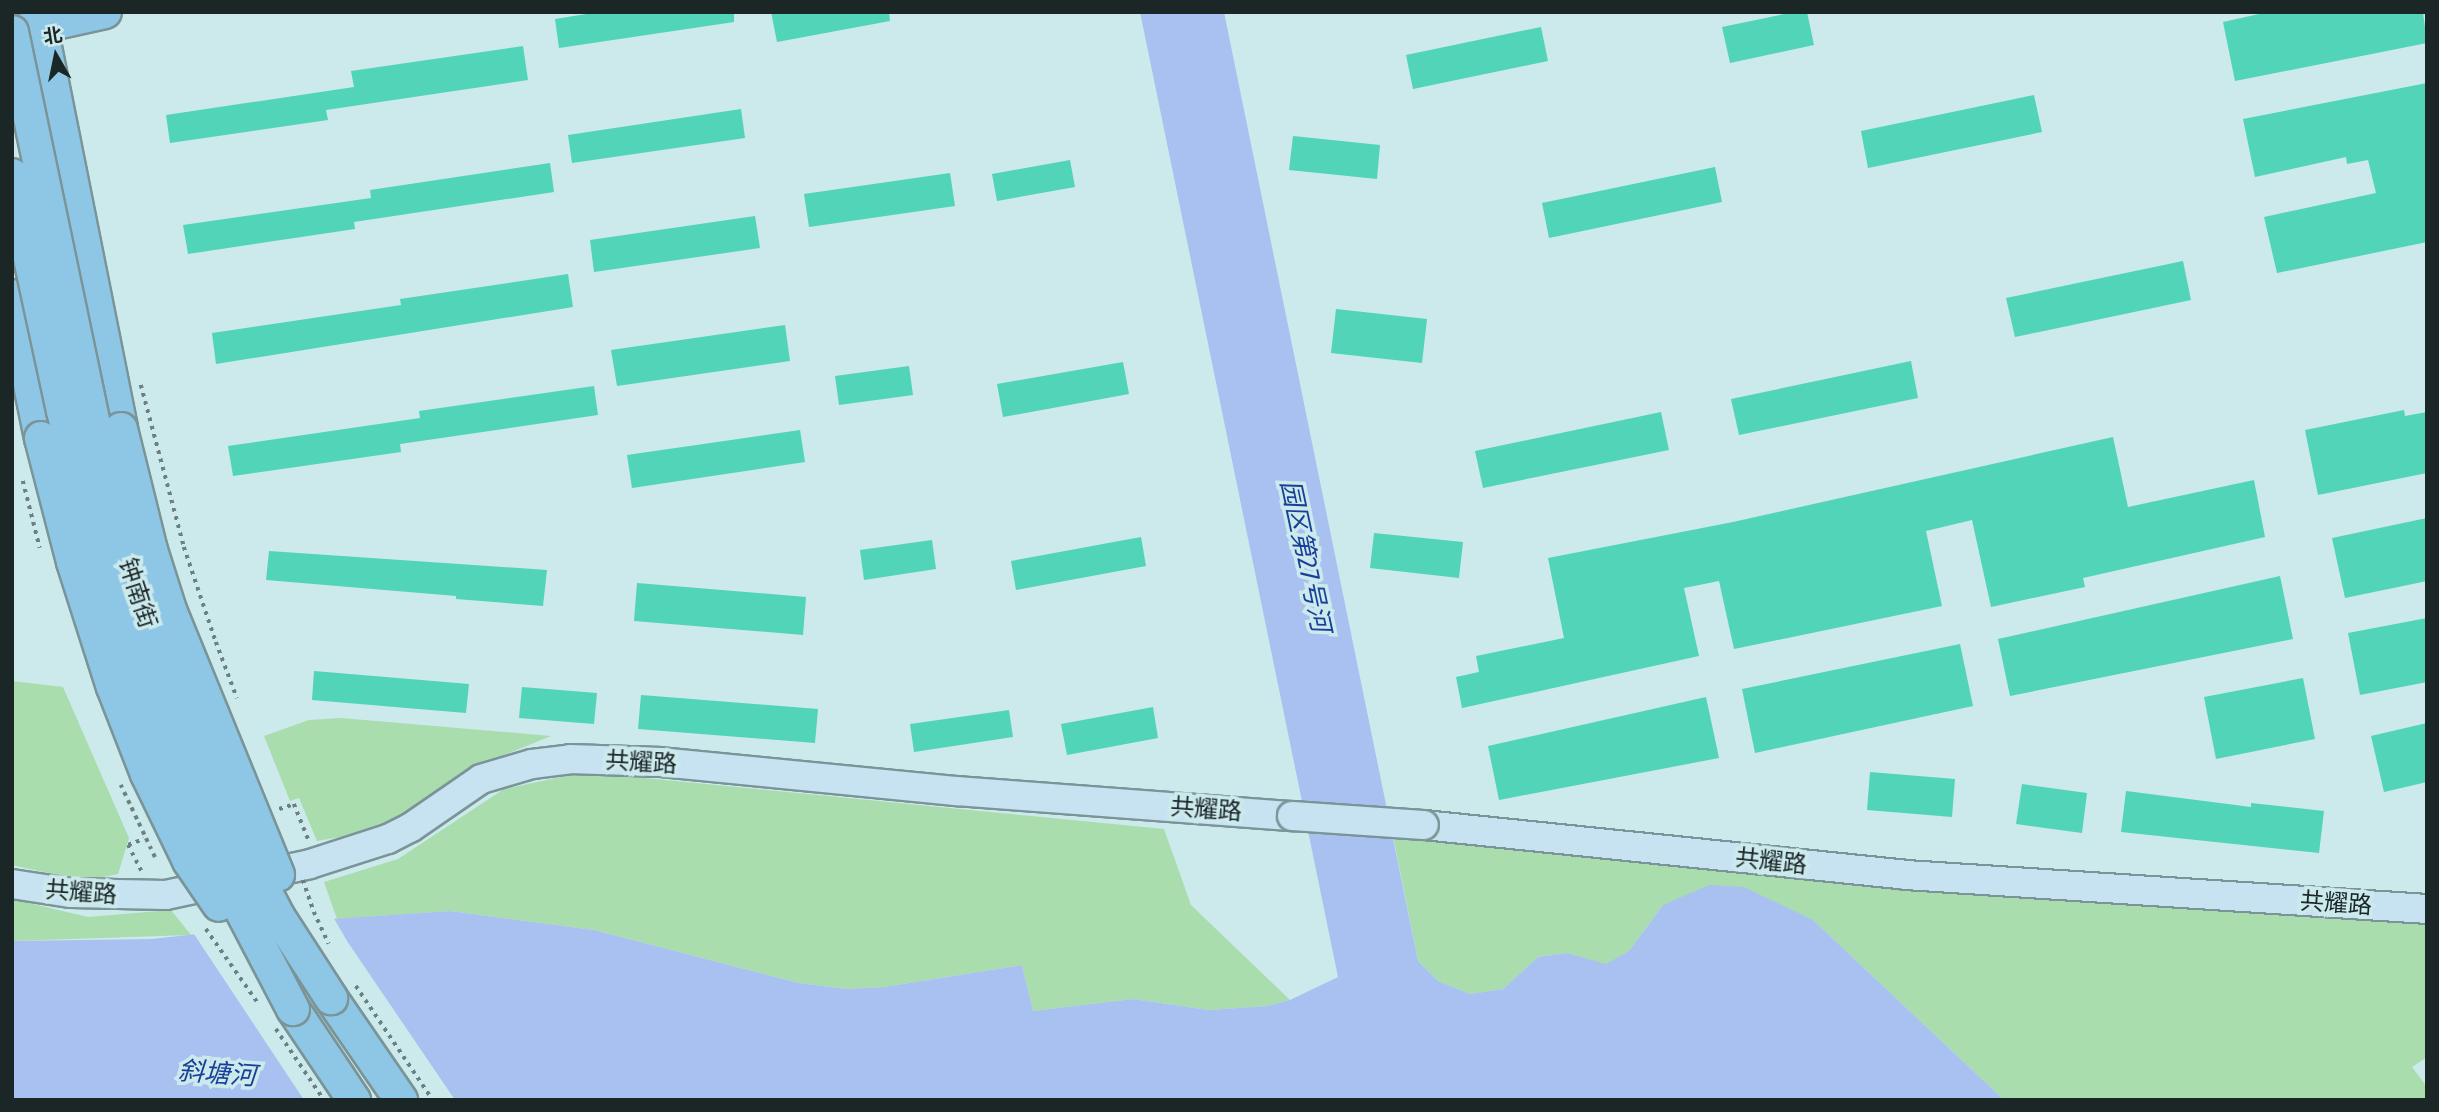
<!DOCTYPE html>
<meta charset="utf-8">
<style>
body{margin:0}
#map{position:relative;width:2439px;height:1112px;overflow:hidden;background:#cce9ec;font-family:"Asap Condensed","Noto Sans SC",sans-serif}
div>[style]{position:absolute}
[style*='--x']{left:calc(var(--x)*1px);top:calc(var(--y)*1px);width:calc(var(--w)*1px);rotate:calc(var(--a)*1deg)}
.green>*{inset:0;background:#a9ddae}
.water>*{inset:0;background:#a9c1f1}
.pier>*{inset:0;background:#cce9ec}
.building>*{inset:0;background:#51d4b8}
.path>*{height:3.5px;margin-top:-1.75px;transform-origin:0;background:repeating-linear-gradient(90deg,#6c7f81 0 3.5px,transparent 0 8.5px)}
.roads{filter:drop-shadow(2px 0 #7a9497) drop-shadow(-2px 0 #7a9497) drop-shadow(0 2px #7a9497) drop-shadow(0 -2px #7a9497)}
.secondary>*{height:28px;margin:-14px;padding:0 14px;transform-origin:14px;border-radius:14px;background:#c7e3f2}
.primary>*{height:32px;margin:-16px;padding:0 16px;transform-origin:16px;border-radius:16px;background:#8ec7e5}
.path-bridge>*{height:3.5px;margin-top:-1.75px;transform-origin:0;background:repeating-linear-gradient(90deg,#6c7f81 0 3.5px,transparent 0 8.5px)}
.bridges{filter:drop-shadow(2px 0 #7a9497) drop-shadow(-2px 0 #7a9497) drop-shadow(0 2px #7a9497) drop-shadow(0 -2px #7a9497)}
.secondary-bridge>*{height:28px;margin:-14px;padding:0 14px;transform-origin:14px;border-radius:14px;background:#c7e3f2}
.primary-bridge>*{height:32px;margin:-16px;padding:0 16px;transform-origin:16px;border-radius:16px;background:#8ec7e5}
span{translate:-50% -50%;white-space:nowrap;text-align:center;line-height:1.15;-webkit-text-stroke:7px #cce9ec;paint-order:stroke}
.street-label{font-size:24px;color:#1b2627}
.water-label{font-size:26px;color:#194098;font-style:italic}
.frame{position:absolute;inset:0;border:14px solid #1b2627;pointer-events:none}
.north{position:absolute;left:21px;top:21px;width:70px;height:70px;-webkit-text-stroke:5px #cce9ec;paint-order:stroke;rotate:351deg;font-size:19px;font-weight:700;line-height:28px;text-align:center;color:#1b2627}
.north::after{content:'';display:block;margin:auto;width:24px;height:32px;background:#1b2627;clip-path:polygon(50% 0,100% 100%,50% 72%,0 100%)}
</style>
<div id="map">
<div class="green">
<i style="clip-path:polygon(12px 681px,63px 687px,129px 838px,118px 874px,84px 881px,12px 865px)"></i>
<i style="clip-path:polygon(341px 718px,551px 736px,504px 755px,434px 793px,375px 831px,317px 841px,299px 798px,290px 801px,264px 736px,309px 720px)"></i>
<i style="clip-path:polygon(584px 772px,1164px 829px,1191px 905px,1290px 1000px,1267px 1006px,1209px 1010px,1133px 999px,1033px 1011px,1022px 965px,884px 987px,846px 989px,799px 983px,594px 930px,450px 911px,337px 919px,324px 882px,398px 859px,504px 789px)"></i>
<i style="clip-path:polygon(1392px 831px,2427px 910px,2427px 1057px,2412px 1067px,2427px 1087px,2427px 1098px,2004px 1100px,1813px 920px,1663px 905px,1629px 951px,1606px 965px,1567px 953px,1538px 957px,1503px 989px,1470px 994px,1438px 981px,1418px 961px)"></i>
<i style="clip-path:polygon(12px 899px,88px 917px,171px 910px,191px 935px,12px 941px)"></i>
</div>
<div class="water">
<i style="clip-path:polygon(1140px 12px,1224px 12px,1418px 961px,1438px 981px,1470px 994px,1503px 989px,1538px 957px,1567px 953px,1606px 964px,1629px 951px,1663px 905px,1709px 885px,1744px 887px,1813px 920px,2004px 1100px,12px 1100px,12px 941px,152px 939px,332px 919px,450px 911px,594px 930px,799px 983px,846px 989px,884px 987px,1022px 965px,1033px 1011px,1133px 999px,1209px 1010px,1267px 1006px,1290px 1000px,1338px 977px)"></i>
</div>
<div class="pier">
<i style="clip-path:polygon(332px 915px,347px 941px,455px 1100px,304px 1100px,192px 931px)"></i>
</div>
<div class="building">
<i style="clip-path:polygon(599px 12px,734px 12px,734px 22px,559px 48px,555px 19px)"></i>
<i style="clip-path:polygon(771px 12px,889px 12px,890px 21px,777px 42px)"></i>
<i style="clip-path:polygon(1794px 12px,1807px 12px,1814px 45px,1730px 63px,1722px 27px)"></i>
<i style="clip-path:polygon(2268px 12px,2423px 12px,2427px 43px,2235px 81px,2223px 22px)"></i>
<i style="clip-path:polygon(1541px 27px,1548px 61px,1413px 89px,1406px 55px)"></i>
<i style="clip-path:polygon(523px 46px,528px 80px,326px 110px,328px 120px,170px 143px,166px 115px,354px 87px,351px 71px)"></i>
<i style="clip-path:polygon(2427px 83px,2427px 242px,2277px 273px,2264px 217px,2376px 193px,2368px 160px,2347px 164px,2346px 157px,2255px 177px,2243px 119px)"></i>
<i style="clip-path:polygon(2034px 95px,2042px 132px,1868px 168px,1861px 131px)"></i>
<i style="clip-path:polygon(741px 109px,745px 138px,572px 163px,568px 135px)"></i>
<i style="clip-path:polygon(1293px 136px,1380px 145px,1377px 179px,1289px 170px)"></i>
<i style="clip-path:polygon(1070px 160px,1075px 187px,997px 201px,992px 174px)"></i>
<i style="clip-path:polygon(550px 163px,554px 192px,354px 222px,355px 229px,188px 254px,183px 225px,371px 198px,370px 190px)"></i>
<i style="clip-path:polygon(1715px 167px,1722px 202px,1549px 238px,1542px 203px)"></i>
<i style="clip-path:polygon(950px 173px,955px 206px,809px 227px,804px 194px)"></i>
<i style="clip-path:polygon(755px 216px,760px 248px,594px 272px,590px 240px)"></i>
<i style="clip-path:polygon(2183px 261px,2191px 300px,2015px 337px,2006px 298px)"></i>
<i style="clip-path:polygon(568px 274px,573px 307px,216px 364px,212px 333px,401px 305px,400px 299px)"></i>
<i style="clip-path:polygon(1336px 309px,1427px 319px,1422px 363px,1331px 353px)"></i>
<i style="clip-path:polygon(785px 325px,790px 361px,617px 386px,611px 350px)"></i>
<i style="clip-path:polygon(1911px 361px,1918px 398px,1739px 435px,1731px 399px)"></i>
<i style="clip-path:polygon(1123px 362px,1129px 394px,1003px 417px,997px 384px)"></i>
<i style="clip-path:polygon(909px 366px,913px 395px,839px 405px,835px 376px)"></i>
<i style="clip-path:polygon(594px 386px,598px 415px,400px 444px,401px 452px,233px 476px,228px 446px,420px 418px,419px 411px)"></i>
<i style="clip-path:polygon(2404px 410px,2405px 416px,2427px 412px,2427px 473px,2318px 495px,2305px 430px)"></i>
<i style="clip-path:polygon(1661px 412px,1669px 450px,1483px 488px,1475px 451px)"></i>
<i style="clip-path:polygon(800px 430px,805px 462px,632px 488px,627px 455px)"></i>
<i style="clip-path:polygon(2113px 437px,2128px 507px,2254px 480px,2265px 537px,2083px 578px,2085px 587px,1991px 607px,1972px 520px,1926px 531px,1942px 606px,1734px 649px,1719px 581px,1684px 588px,1699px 656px,1462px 708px,1456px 677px,1479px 672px,1476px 656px,1564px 638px,1548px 558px,1733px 522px)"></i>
<i style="clip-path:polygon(2427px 518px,2427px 581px,2345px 598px,2332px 538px)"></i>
<i style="clip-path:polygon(1374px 533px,1463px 542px,1459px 578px,1370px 568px)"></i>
<i style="clip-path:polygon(1141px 537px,1146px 566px,1016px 590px,1011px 561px)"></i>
<i style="clip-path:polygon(932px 540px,936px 569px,864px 580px,860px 550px)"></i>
<i style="clip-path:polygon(269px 551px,547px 570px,543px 606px,456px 599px,456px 596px,266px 580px)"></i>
<i style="clip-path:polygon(2280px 576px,2293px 639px,2010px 696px,1998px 639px)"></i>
<i style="clip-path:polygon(637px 583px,806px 597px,803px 635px,634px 621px)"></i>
<i style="clip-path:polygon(2427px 618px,2427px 682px,2360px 695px,2348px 633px)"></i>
<i style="clip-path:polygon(1960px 644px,1973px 706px,1755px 753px,1742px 689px)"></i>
<i style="clip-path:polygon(314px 671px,469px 684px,466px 713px,312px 700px)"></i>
<i style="clip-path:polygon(2303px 678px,2315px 739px,2216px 759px,2204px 697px)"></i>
<i style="clip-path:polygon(522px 687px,597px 693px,594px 724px,519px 718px)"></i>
<i style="clip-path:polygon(641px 695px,818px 709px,815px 743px,638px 729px)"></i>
<i style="clip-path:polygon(1706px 697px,1719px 758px,1499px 800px,1488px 746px)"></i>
<i style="clip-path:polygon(1153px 707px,1158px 738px,1067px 755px,1061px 724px)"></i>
<i style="clip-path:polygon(1009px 710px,1013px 737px,914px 752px,910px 724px)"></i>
<i style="clip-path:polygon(2427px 723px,2427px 782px,2384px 792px,2371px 736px)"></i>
<i style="clip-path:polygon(1870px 772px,1955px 779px,1952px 817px,1867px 810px)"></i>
<i style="clip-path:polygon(2022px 784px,2087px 793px,2082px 833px,2016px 824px)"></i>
<i style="clip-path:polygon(2126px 791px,2251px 807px,2251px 803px,2324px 811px,2319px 853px,2121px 832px)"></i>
</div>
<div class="path">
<i style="--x:141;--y:385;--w:168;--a:75.1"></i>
<i style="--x:184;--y:547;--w:100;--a:71.4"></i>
<i style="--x:23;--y:481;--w:69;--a:75.8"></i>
<i style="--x:279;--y:809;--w:16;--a:-18"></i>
<i style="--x:294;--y:804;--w:40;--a:68"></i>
<i style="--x:141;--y:871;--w:29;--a:-117"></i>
<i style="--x:128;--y:845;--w:17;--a:-21"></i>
</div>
<div class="roads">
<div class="secondary">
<i style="--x:1424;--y:825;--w:485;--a:5.9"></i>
<i style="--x:1906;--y:875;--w:522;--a:3.73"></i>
<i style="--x:12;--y:884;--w:60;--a:8.7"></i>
<i style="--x:71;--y:893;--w:95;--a:1.2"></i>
<i style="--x:166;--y:895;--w:147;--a:-12.1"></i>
<i style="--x:310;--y:864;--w:82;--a:-17.8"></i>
<i style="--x:388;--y:839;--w:25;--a:-27"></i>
<i style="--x:410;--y:828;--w:86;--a:-34.6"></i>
<i style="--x:481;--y:779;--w:53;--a:-16.4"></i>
<i style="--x:532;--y:764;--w:38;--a:-7"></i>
<i style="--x:570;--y:759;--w:90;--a:1.9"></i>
<i style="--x:660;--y:762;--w:298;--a:5.6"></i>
<i style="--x:957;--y:791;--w:336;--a:4.3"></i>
</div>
<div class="primary">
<i style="--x:38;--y:12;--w:425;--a:78.7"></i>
<i style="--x:20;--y:31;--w:87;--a:-12.6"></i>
<i style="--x:12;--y:296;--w:145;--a:78.5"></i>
<i style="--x:331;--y:998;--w:124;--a:55.5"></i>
<i style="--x:293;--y:1009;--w:110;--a:56.2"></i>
</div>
</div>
<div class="path-bridge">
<i style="--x:216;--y:642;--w:60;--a:69.4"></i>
<i style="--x:121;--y:785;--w:80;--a:64.7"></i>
<i style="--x:303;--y:880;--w:34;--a:71"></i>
<i style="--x:314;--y:912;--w:35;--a:65"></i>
<i style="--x:206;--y:929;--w:90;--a:54.9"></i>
<i style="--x:356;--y:986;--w:138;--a:56"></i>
<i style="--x:276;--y:1029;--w:86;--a:55.9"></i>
</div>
<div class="bridges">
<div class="secondary-bridge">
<i style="--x:1292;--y:816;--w:132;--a:3.9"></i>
</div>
<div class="primary-bridge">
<i style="--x:12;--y:32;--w:473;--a:78.2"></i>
<i style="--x:109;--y:495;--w:85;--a:75"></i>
<i style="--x:131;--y:577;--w:174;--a:69.8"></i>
<i style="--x:191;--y:740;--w:101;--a:64.7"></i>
<i style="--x:234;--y:831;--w:96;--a:62.6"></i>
<i style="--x:278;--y:916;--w:98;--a:57.1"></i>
<i style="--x:12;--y:175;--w:241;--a:77.8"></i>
<i style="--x:63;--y:411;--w:217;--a:75.6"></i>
<i style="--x:117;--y:621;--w:77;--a:71.1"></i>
<i style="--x:142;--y:694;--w:158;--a:66.8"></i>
<i style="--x:204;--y:839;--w:192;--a:62.4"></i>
<i style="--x:121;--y:429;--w:125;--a:76.1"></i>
<i style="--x:151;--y:550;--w:63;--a:72.4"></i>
<i style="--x:170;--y:610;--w:286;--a:67.8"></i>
<i style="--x:41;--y:438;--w:128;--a:75.5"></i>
<i style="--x:73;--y:562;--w:131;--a:72.3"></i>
<i style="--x:113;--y:687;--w:93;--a:68.7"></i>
<i style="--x:147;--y:774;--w:97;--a:64.2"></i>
<i style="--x:189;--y:861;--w:53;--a:55.7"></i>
</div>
</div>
<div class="street-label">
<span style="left:138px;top:593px;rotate:72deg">钟南街</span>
<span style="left:641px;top:762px;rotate:3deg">共耀路</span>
<span style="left:1206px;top:809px;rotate:4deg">共耀路</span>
<span style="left:1771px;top:861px;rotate:6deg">共耀路</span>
<span style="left:81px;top:892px;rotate:4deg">共耀路</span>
<span style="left:2336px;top:903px;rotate:4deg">共耀路</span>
</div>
<div class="water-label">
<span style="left:1305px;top:556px;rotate:78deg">园区第27号河</span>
<span style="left:217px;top:1074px;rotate:4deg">斜塘河</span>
</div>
<div class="frame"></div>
<div class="north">北</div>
</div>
